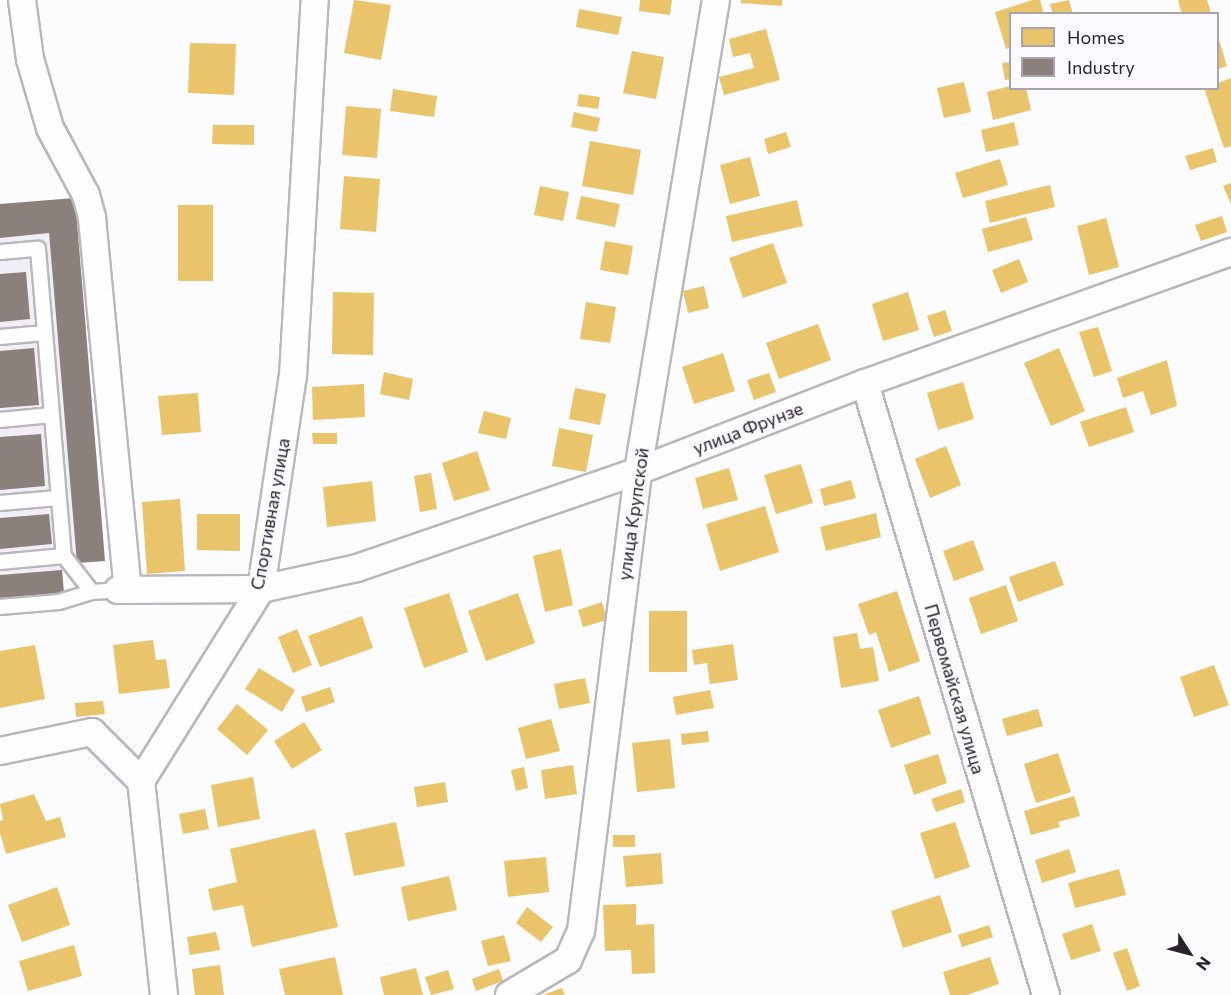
<!DOCTYPE html>
<meta charset="utf-8">
<style>
body{margin:0}
#map{position:relative;width:1231px;height:995px;overflow:hidden;background:#fcfbfd;font-family:Commissioner,sans-serif}
div>[style]{position:absolute}
[style*='--x']{left:calc(var(--x)*1px);top:calc(var(--y)*1px);width:calc(var(--w)*1px);rotate:calc(var(--a)*1deg)}
.built>*{inset:0;background:#f2eef5}
.homes>*{inset:0;background:#e9c46a}
.industry>*{inset:0;background:#8a817c}
.roads{filter:drop-shadow(2px 0 #b9b7bc) drop-shadow(-2px 0 #b9b7bc) drop-shadow(0 2px #b9b7bc) drop-shadow(0 -2px #b9b7bc)}
.service>*{height:14px;margin:-7px;padding:0 7px;transform-origin:7px;border-radius:7px;background:#fffeff}
.minor>*{height:26px;margin:-13px;padding:0 13px;transform-origin:13px;border-radius:13px;background:#fffeff}
span{translate:-50% -50%;white-space:nowrap;text-align:center;line-height:1.15;-webkit-text-stroke:6px #fcfafe;paint-order:stroke}
.street-label{font-size:18px;color:#28232b}
.legend{position:absolute;left:1009px;top:12px;width:210px;height:78px;box-sizing:border-box;background:#fcfafe;border:2px solid #a7a4aa;margin:0;padding:8px 10px;list-style:none;font-size:18px;color:#28232b}
.legend li{display:flex;align-items:center;gap:12px;height:30px}
.legend b{width:30px;border:2px solid #a7a4aa}
.north{position:absolute;left:1159px;top:923px;width:60px;height:60px;-webkit-text-stroke:4px #fcfafe;paint-order:stroke;rotate:126deg;font-size:16px;font-weight:700;line-height:24px;text-align:center;color:#28232b}
.north::after{content:'';display:block;margin:auto;width:21px;height:27px;background:#28232b;clip-path:polygon(50% 0,100% 100%,50% 72%,0 100%)}
</style>
<div id="map">
<div class="built">
<i style="clip-path:polygon(75px 198px,105px 561px,77px 563px,62px 570px,64px 593px,0 599px,0 204px)"></i>
</div>
<div class="homes">
<i style="clip-path:polygon(354px 0,391px 5px,381px 60px,344px 53px)"></i>
<i style="clip-path:polygon(640px 0,672px 0,670px 15px,639px 11px)"></i>
<i style="clip-path:polygon(741px 0,782px 0,782px 6px,741px 3px)"></i>
<i style="clip-path:polygon(1033px 0,1040px 0,1044px 14px,1010px 14px,1010px 48px,1006px 49px,995px 12px)"></i>
<i style="clip-path:polygon(1069px 0,1073px 14px,1053px 14px,1050px 4px)"></i>
<i style="clip-path:polygon(1178px 0,1207px 0,1211px 13px,1182px 14px)"></i>
<i style="clip-path:polygon(579px 9px,622px 17px,618px 35px,576px 27px)"></i>
<i style="clip-path:polygon(766px 29px,780px 80px,724px 95px,719px 77px,754px 68px,750px 53px,733px 57px,729px 39px)"></i>
<i style="clip-path:polygon(1218px 37px,1227px 66px,1218px 69px)"></i>
<i style="clip-path:polygon(190px 43px,236px 44px,234px 95px,188px 93px)"></i>
<i style="clip-path:polygon(632px 51px,664px 57px,656px 99px,623px 93px)"></i>
<i style="clip-path:polygon(1010px 62px,1010px 79px,1005px 80px,1002px 63px)"></i>
<i style="clip-path:polygon(1231px 78px,1231px 146px,1224px 148px,1204px 88px,1218px 88px,1218px 83px)"></i>
<i style="clip-path:polygon(964px 82px,971px 112px,944px 118px,937px 88px)"></i>
<i style="clip-path:polygon(1010px 86px,1026px 88px,1031px 110px,993px 120px,987px 92px)"></i>
<i style="clip-path:polygon(393px 89px,437px 96px,434px 117px,390px 111px)"></i>
<i style="clip-path:polygon(579px 94px,600px 97px,598px 109px,577px 106px)"></i>
<i style="clip-path:polygon(346px 106px,381px 109px,377px 158px,342px 155px)"></i>
<i style="clip-path:polygon(574px 112px,600px 118px,597px 132px,571px 127px)"></i>
<i style="clip-path:polygon(1014px 122px,1019px 145px,986px 152px,981px 130px)"></i>
<i style="clip-path:polygon(213px 125px,254px 125px,254px 145px,212px 144px)"></i>
<i style="clip-path:polygon(786px 132px,791px 147px,768px 154px,764px 139px)"></i>
<i style="clip-path:polygon(590px 141px,641px 150px,633px 195px,582px 186px)"></i>
<i style="clip-path:polygon(1213px 148px,1217px 162px,1190px 170px,1185px 156px)"></i>
<i style="clip-path:polygon(750px 157px,760px 196px,730px 204px,720px 165px)"></i>
<i style="clip-path:polygon(1000px 159px,1008px 185px,963px 198px,955px 173px)"></i>
<i style="clip-path:polygon(344px 176px,380px 179px,376px 232px,340px 229px)"></i>
<i style="clip-path:polygon(1231px 183px,1231px 204px,1223px 186px)"></i>
<i style="clip-path:polygon(1050px 185px,1055px 207px,990px 223px,985px 201px)"></i>
<i style="clip-path:polygon(540px 186px,569px 192px,563px 221px,534px 215px)"></i>
<i style="clip-path:polygon(581px 196px,620px 204px,615px 227px,576px 219px)"></i>
<i style="clip-path:polygon(797px 200px,803px 226px,732px 242px,726px 216px)"></i>
<i style="clip-path:polygon(178px 205px,213px 205px,213px 281px,178px 281px)"></i>
<i style="clip-path:polygon(1222px 216px,1227px 232px,1201px 241px,1195px 225px)"></i>
<i style="clip-path:polygon(1026px 217px,1033px 240px,988px 252px,982px 229px)"></i>
<i style="clip-path:polygon(1106px 218px,1119px 267px,1089px 275px,1077px 226px)"></i>
<i style="clip-path:polygon(605px 241px,633px 246px,628px 275px,600px 270px)"></i>
<i style="clip-path:polygon(773px 243px,787px 283px,743px 298px,729px 258px)"></i>
<i style="clip-path:polygon(1019px 259px,1028px 282px,1001px 293px,992px 270px)"></i>
<i style="clip-path:polygon(704px 286px,709px 308px,688px 313px,683px 291px)"></i>
<i style="clip-path:polygon(333px 292px,374px 293px,373px 355px,332px 354px)"></i>
<i style="clip-path:polygon(908px 292px,919px 330px,883px 341px,872px 304px)"></i>
<i style="clip-path:polygon(586px 302px,616px 307px,610px 343px,580px 339px)"></i>
<i style="clip-path:polygon(945px 310px,952px 331px,934px 337px,927px 316px)"></i>
<i style="clip-path:polygon(818px 324px,831px 360px,779px 379px,766px 343px)"></i>
<i style="clip-path:polygon(1098px 327px,1112px 371px,1094px 377px,1079px 332px)"></i>
<i style="clip-path:polygon(1059px 348px,1085px 411px,1051px 426px,1024px 363px)"></i>
<i style="clip-path:polygon(723px 353px,735px 391px,694px 404px,682px 367px)"></i>
<i style="clip-path:polygon(1167px 360px,1177px 406px,1151px 415px,1143px 391px,1123px 398px,1117px 378px)"></i>
<i style="clip-path:polygon(384px 372px,413px 379px,409px 400px,380px 394px)"></i>
<i style="clip-path:polygon(769px 373px,776px 392px,754px 400px,747px 380px)"></i>
<i style="clip-path:polygon(963px 382px,974px 419px,938px 430px,927px 393px)"></i>
<i style="clip-path:polygon(364px 384px,365px 417px,313px 420px,312px 387px)"></i>
<i style="clip-path:polygon(575px 388px,606px 394px,600px 425px,569px 419px)"></i>
<i style="clip-path:polygon(198px 393px,201px 432px,162px 435px,158px 396px)"></i>
<i style="clip-path:polygon(1126px 407px,1134px 432px,1089px 447px,1080px 422px)"></i>
<i style="clip-path:polygon(484px 411px,511px 418px,506px 439px,478px 433px)"></i>
<i style="clip-path:polygon(559px 428px,593px 435px,586px 472px,552px 466px)"></i>
<i style="clip-path:polygon(312px 433px,337px 433px,337px 444px,313px 444px)"></i>
<i style="clip-path:polygon(946px 446px,961px 485px,930px 498px,915px 459px)"></i>
<i style="clip-path:polygon(477px 451px,490px 490px,454px 501px,442px 463px)"></i>
<i style="clip-path:polygon(801px 464px,813px 503px,776px 514px,764px 475px)"></i>
<i style="clip-path:polygon(729px 468px,738px 500px,703px 509px,695px 478px)"></i>
<i style="clip-path:polygon(431px 473px,437px 509px,420px 512px,414px 476px)"></i>
<i style="clip-path:polygon(851px 480px,856px 498px,824px 506px,820px 489px)"></i>
<i style="clip-path:polygon(372px 481px,376px 521px,327px 527px,323px 487px)"></i>
<i style="clip-path:polygon(180px 499px,185px 571px,147px 574px,142px 502px)"></i>
<i style="clip-path:polygon(765px 506px,779px 552px,720px 571px,706px 524px)"></i>
<i style="clip-path:polygon(876px 513px,881px 537px,826px 551px,820px 527px)"></i>
<i style="clip-path:polygon(197px 514px,240px 514px,240px 551px,197px 550px)"></i>
<i style="clip-path:polygon(973px 540px,984px 570px,954px 581px,943px 551px)"></i>
<i style="clip-path:polygon(561px 549px,573px 605px,545px 612px,533px 556px)"></i>
<i style="clip-path:polygon(1055px 561px,1064px 585px,1018px 602px,1009px 577px)"></i>
<i style="clip-path:polygon(1006px 585px,1018px 621px,981px 634px,969px 598px)"></i>
<i style="clip-path:polygon(897px 591px,920px 661px,889px 672px,876px 632px,869px 635px,858px 604px)"></i>
<i style="clip-path:polygon(449px 593px,468px 652px,424px 668px,404px 608px)"></i>
<i style="clip-path:polygon(518px 593px,535px 643px,486px 661px,468px 611px)"></i>
<i style="clip-path:polygon(602px 602px,607px 620px,583px 627px,578px 610px)"></i>
<i style="clip-path:polygon(649px 611px,687px 611px,687px 672px,649px 672px)"></i>
<i style="clip-path:polygon(362px 616px,373px 648px,320px 667px,308px 636px)"></i>
<i style="clip-path:polygon(297px 629px,312px 665px,293px 673px,278px 637px)"></i>
<i style="clip-path:polygon(857px 633px,860px 649px,873px 647px,879px 681px,841px 688px,833px 637px)"></i>
<i style="clip-path:polygon(153px 640px,156px 660px,166px 659px,170px 688px,119px 694px,113px 645px)"></i>
<i style="clip-path:polygon(733px 644px,738px 680px,710px 684px,707px 663px,694px 665px,692px 650px)"></i>
<i style="clip-path:polygon(35px 645px,45px 699px,0 708px,0 651px)"></i>
<i style="clip-path:polygon(1214px 665px,1229px 705px,1194px 717px,1180px 677px)"></i>
<i style="clip-path:polygon(259px 668px,295px 690px,282px 712px,245px 689px)"></i>
<i style="clip-path:polygon(585px 678px,590px 703px,559px 709px,554px 684px)"></i>
<i style="clip-path:polygon(330px 687px,335px 702px,306px 712px,301px 697px)"></i>
<i style="clip-path:polygon(710px 690px,714px 708px,676px 715px,673px 697px)"></i>
<i style="clip-path:polygon(919px 696px,931px 734px,891px 748px,878px 710px)"></i>
<i style="clip-path:polygon(103px 701px,105px 714px,76px 717px,75px 703px)"></i>
<i style="clip-path:polygon(237px 704px,268px 730px,247px 755px,217px 729px)"></i>
<i style="clip-path:polygon(1038px 709px,1043px 726px,1007px 736px,1002px 719px)"></i>
<i style="clip-path:polygon(551px 719px,560px 751px,526px 759px,518px 728px)"></i>
<i style="clip-path:polygon(304px 722px,322px 750px,292px 769px,274px 741px)"></i>
<i style="clip-path:polygon(708px 731px,709px 742px,682px 745px,681px 734px)"></i>
<i style="clip-path:polygon(670px 739px,675px 788px,637px 792px,632px 743px)"></i>
<i style="clip-path:polygon(1058px 753px,1071px 792px,1036px 803px,1024px 764px)"></i>
<i style="clip-path:polygon(938px 754px,947px 783px,914px 795px,904px 765px)"></i>
<i style="clip-path:polygon(573px 765px,577px 794px,545px 799px,541px 770px)"></i>
<i style="clip-path:polygon(524px 767px,528px 788px,516px 791px,511px 770px)"></i>
<i style="clip-path:polygon(253px 777px,260px 819px,218px 827px,211px 785px)"></i>
<i style="clip-path:polygon(445px 782px,448px 802px,417px 807px,414px 787px)"></i>
<i style="clip-path:polygon(961px 789px,965px 802px,936px 812px,931px 799px)"></i>
<i style="clip-path:polygon(34px 794px,46px 821px,60px 817px,66px 837px,6px 854px,0 833px,0 821px,3px 820px,0 804px)"></i>
<i style="clip-path:polygon(1074px 796px,1080px 816px,1058px 822px,1060px 827px,1031px 835px,1024px 811px)"></i>
<i style="clip-path:polygon(205px 809px,209px 829px,183px 834px,179px 814px)"></i>
<i style="clip-path:polygon(396px 822px,405px 866px,354px 876px,345px 833px)"></i>
<i style="clip-path:polygon(955px 822px,970px 867px,935px 879px,920px 833px)"></i>
<i style="clip-path:polygon(315px 829px,338px 927px,252px 947px,243px 905px,213px 911px,208px 889px,237px 882px,230px 849px)"></i>
<i style="clip-path:polygon(613px 835px,635px 835px,635px 847px,613px 847px)"></i>
<i style="clip-path:polygon(1069px 849px,1076px 872px,1042px 883px,1035px 860px)"></i>
<i style="clip-path:polygon(661px 853px,663px 884px,626px 887px,623px 856px)"></i>
<i style="clip-path:polygon(546px 857px,549px 892px,508px 897px,504px 861px)"></i>
<i style="clip-path:polygon(1119px 869px,1126px 895px,1075px 908px,1068px 883px)"></i>
<i style="clip-path:polygon(449px 876px,457px 910px,408px 921px,401px 887px)"></i>
<i style="clip-path:polygon(57px 887px,70px 925px,22px 942px,8px 905px)"></i>
<i style="clip-path:polygon(940px 895px,952px 932px,903px 948px,891px 911px)"></i>
<i style="clip-path:polygon(636px 904px,636px 925px,654px 924px,655px 973px,632px 974px,631px 950px,605px 951px,603px 905px)"></i>
<i style="clip-path:polygon(527px 907px,553px 927px,541px 942px,516px 923px)"></i>
<i style="clip-path:polygon(1092px 924px,1101px 951px,1071px 960px,1062px 934px)"></i>
<i style="clip-path:polygon(989px 925px,993px 937px,962px 947px,958px 935px)"></i>
<i style="clip-path:polygon(216px 932px,220px 950px,190px 955px,187px 937px)"></i>
<i style="clip-path:polygon(504px 935px,511px 961px,488px 966px,481px 941px)"></i>
<i style="clip-path:polygon(74px 945px,82px 976px,28px 991px,19px 961px)"></i>
<i style="clip-path:polygon(1127px 948px,1140px 986px,1127px 991px,1113px 953px)"></i>
<i style="clip-path:polygon(335px 957px,343px 995px,285px 995px,279px 969px)"></i>
<i style="clip-path:polygon(990px 957px,999px 984px,967px 995px,950px 995px,943px 972px)"></i>
<i style="clip-path:polygon(220px 965px,224px 995px,195px 995px,192px 969px)"></i>
<i style="clip-path:polygon(416px 968px,423px 995px,384px 995px,380px 977px)"></i>
<i style="clip-path:polygon(499px 969px,503px 981px,476px 991px,472px 979px)"></i>
<i style="clip-path:polygon(448px 970px,454px 989px,431px 995px,425px 977px)"></i>
<i style="clip-path:polygon(562px 988px,565px 995px,543px 995px)"></i>
</div>
<div class="industry">
<i style="clip-path:polygon(75px 198px,105px 561px,77px 563px,49px 233px,0 238px,0 204px)"></i>
<i style="clip-path:polygon(26px 272px,30px 319px,0 322px,0 274px)"></i>
<i style="clip-path:polygon(34px 348px,39px 405px,0 408px,0 351px)"></i>
<i style="clip-path:polygon(41px 434px,45px 486px,0 490px,0 437px)"></i>
<i style="clip-path:polygon(49px 514px,52px 544px,0 549px,0 518px)"></i>
<i style="clip-path:polygon(62px 570px,64px 593px,0 599px,0 575px)"></i>
</div>
<div class="roads">
<div class="service">
<i style="--x:0;--y:252;--w:38;--a:-5"></i>
<i style="--x:38;--y:249;--w:308;--a:85.2"></i>
<i style="--x:64;--y:556;--w:46;--a:52.1"></i>
<i style="--x:0;--y:337;--w:45;--a:-5.1"></i>
<i style="--x:0;--y:420;--w:52;--a:-5.5"></i>
<i style="--x:0;--y:503;--w:58;--a:-4.9"></i>
<i style="--x:0;--y:562;--w:64;--a:-5.4"></i>
<i style="--x:0;--y:607;--w:59;--a:-4.8"></i>
<i style="--x:59;--y:602;--w:34;--a:-17"></i>
<i style="--x:92;--y:592;--w:26;--a:-4"></i>
</div>
<div class="minor">
<i style="--x:22;--y:0;--w:60;--a:82.3"></i>
<i style="--x:30;--y:59;--w:72;--a:73.8"></i>
<i style="--x:50;--y:128;--w:76;--a:61.8"></i>
<i style="--x:86;--y:195;--w:24;--a:75"></i>
<i style="--x:92;--y:218;--w:373;--a:84.5"></i>
<i style="--x:865;--y:383;--w:638;--a:73.52"></i>
<i style="--x:118;--y:590;--w:143;--a:-0.4"></i>
<i style="--x:261;--y:589;--w:98;--a:-12.3"></i>
<i style="--x:357;--y:568;--w:297;--a:-19"></i>
<i style="--x:638;--y:471;--w:243;--a:-21.2"></i>
<i style="--x:865;--y:383;--w:389;--a:-19.7"></i>
<i style="--x:0;--y:751;--w:94;--a:-11.7"></i>
<i style="--x:92;--y:732;--w:69;--a:45"></i>
<i style="--x:164;--y:995;--w:215;--a:-96.1"></i>
<i style="--x:141;--y:781;--w:226;--a:-58"></i>
<i style="--x:261;--y:589;--w:215;--a:-81.5"></i>
<i style="--x:293;--y:376;--w:377;--a:-86.7"></i>
<i style="--x:509;--y:995;--w:69;--a:-30.7"></i>
<i style="--x:568;--y:960;--w:32;--a:-66"></i>
<i style="--x:581;--y:931;--w:464;--a:-82.9"></i>
<i style="--x:638;--y:471;--w:477;--a:-80.6"></i>
</div>
</div>
<div class="street-label">
<span style="left:748px;top:428px;rotate:-21deg">улица Фрунзе</span>
<span style="left:270px;top:514px;rotate:-80deg">Спортивная улица</span>
<span style="left:633px;top:514px;rotate:-82deg">улица Крупской</span>
<span style="left:955px;top:689px;rotate:74deg">Первомайская улица</span>
</div>
<ul class="legend">
<li><b style="height:16px;background:#e9c46a"></b>Homes</li>
<li><b style="height:16px;background:#8a817c"></b>Industry</li>
</ul>
<div class="north">N</div>
</div>
